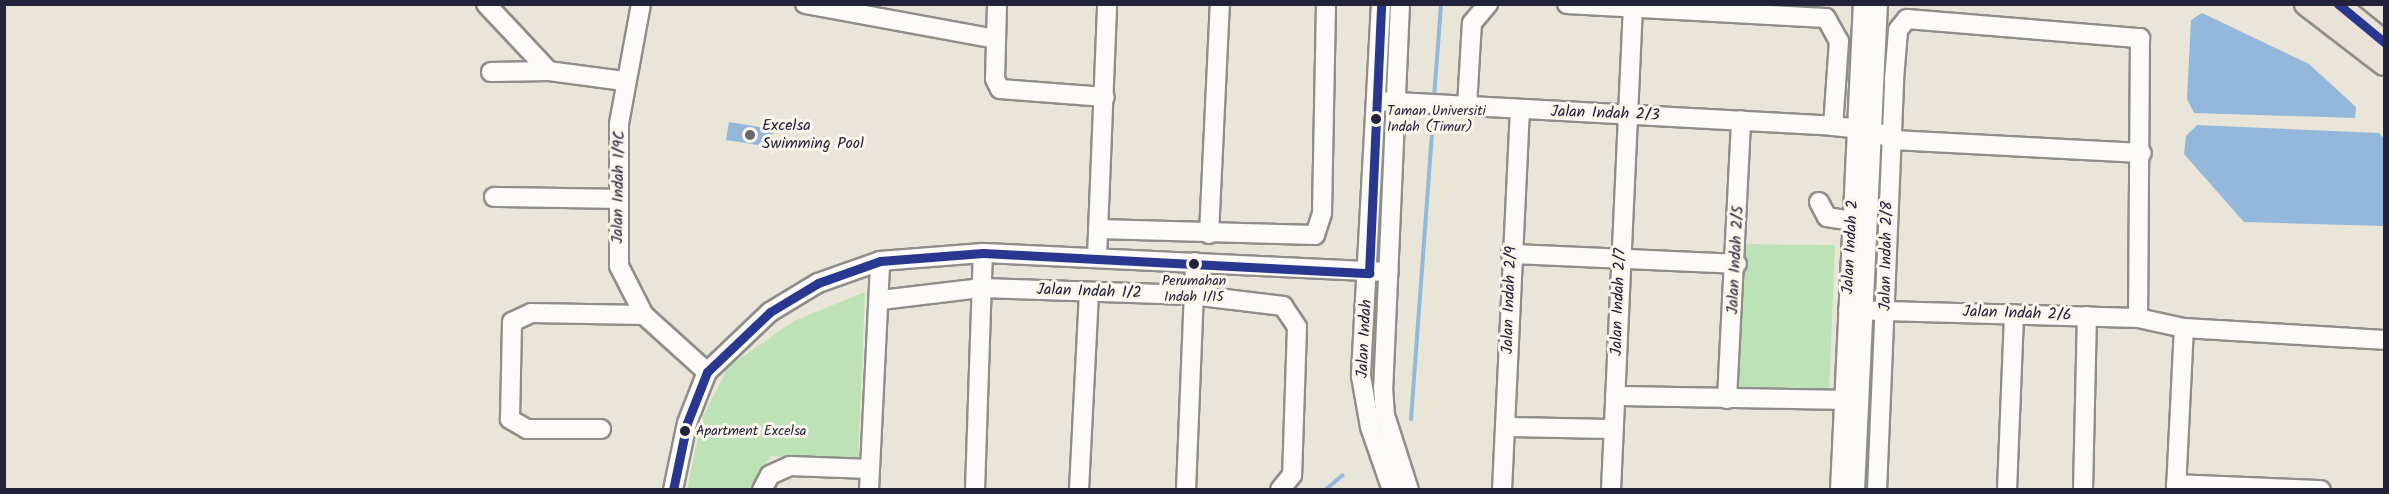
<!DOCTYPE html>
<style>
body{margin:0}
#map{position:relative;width:2389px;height:494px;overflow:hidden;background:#e9e5d8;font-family:Kalam,sans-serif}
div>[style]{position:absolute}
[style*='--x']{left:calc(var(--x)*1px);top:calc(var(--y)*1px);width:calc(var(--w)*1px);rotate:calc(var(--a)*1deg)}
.green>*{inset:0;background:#bce2b5}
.water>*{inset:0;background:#93b8db}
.stream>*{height:4px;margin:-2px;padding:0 2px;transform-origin:2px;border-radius:2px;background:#93b8db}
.roads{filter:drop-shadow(2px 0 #8f8e8a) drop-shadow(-2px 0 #8f8e8a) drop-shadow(0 2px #8f8e8a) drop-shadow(0 -2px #8f8e8a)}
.minor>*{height:18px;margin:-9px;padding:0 9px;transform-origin:9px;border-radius:9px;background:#fcfbf9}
.major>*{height:22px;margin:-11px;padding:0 11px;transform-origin:11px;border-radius:11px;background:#ebe2d7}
.bus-1>*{height:9px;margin:-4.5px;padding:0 4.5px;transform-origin:4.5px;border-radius:4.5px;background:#283890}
.dots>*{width:16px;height:16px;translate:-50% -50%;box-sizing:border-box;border:3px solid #fbf7ec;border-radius:50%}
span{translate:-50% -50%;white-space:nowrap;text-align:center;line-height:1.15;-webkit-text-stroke:6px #fbf7ec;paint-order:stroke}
.bus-label{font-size:14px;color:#22223b}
.left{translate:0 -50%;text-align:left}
.street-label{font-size:16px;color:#22223b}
.poi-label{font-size:16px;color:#22223b}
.frame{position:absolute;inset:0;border:6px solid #22223b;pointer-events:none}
</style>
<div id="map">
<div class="green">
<i style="clip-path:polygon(1740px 244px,1835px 245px,1829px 393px,1733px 392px)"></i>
<i style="clip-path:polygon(865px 292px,858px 462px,771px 456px,750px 489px,687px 490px,702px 418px,729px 366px,794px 321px)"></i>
</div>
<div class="water">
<i style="clip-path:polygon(2202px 13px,2309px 64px,2356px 107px,2355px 118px,2194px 113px,2187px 99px,2191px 20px)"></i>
<i style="clip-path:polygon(729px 122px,771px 129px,774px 133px,758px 145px,726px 140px)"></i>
<i style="clip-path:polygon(2197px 125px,2379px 133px,2384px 139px,2384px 226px,2244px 222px,2184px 154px,2186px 136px)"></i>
</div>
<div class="stream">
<i style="--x:1434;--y:98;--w:94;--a:-85.7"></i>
<i style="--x:1411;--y:419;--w:312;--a:-85.8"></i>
<i style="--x:1325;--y:490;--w:23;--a:-40"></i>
</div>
<div class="roads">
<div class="minor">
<i style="--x:486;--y:4;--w:92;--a:46.8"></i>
<i style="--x:641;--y:4;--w:122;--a:100.4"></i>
<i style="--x:619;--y:124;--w:142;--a:90"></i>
<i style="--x:619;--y:266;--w:55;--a:63"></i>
<i style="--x:644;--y:315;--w:85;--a:42.1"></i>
<i style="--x:805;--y:4;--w:194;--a:10.4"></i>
<i style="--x:997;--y:4;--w:75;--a:91.5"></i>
<i style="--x:995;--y:79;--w:11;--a:63"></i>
<i style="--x:1000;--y:89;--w:105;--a:4.4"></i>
<i style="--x:1381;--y:4;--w:373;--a:93.1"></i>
<i style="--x:1361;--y:376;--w:52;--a:80"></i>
<i style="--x:1370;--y:427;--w:67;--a:70.8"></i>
<i style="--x:1400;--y:4;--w:383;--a:92.5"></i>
<i style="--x:1383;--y:387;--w:28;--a:86"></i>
<i style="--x:1385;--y:415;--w:79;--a:72.3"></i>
<i style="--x:1567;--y:4;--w:259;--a:3.1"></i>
<i style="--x:1826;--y:18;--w:26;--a:61"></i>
<i style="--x:1839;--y:41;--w:85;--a:94"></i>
<i style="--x:491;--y:72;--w:58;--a:-1"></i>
<i style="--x:549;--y:71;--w:76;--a:7.6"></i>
<i style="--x:1378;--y:101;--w:456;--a:3.1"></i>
<i style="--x:1833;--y:126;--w:39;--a:6"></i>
<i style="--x:1872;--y:130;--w:23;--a:25"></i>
<i style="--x:1893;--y:140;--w:249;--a:3"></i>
<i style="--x:1467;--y:106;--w:83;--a:-86.6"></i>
<i style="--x:1472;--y:23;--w:25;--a:-50"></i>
<i style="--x:494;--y:197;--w:121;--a:0.9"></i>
<i style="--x:1819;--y:202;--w:17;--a:62"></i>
<i style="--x:1827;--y:217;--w:26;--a:9"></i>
<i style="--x:1098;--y:229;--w:217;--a:1.6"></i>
<i style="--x:1315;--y:235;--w:23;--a:-72"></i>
<i style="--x:1322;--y:213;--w:209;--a:-88.9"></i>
<i style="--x:1209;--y:234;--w:230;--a:-87.3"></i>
<i style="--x:1511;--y:254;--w:226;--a:2.5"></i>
<i style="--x:1097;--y:257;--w:253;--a:-87.7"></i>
<i style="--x:881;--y:300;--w:102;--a:-6.8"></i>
<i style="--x:982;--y:288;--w:210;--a:1.9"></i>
<i style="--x:1192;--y:295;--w:92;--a:6.9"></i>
<i style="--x:1283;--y:306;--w:25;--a:56"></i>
<i style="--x:1297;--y:327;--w:148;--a:91.9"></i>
<i style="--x:1292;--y:475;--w:19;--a:129"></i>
<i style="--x:1848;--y:310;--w:290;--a:1.6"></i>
<i style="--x:2138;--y:318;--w:47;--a:12.3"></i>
<i style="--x:2184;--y:328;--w:200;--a:3.4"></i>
<i style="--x:1615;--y:396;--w:239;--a:1"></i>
<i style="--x:1727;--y:399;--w:279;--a:-87.1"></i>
<i style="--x:1507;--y:427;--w:106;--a:1.1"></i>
<i style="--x:601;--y:429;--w:74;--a:180"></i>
<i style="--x:527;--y:429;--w:20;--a:-150"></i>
<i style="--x:510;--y:419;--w:97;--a:-88.8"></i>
<i style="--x:512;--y:322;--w:21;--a:-25"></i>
<i style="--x:531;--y:313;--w:113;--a:1"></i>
<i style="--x:2176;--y:484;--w:145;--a:2.4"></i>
<i style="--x:673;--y:490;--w:68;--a:-78.2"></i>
<i style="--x:687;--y:423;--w:55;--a:-68.6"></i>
<i style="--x:707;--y:372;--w:87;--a:-43.6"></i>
<i style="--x:770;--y:312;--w:56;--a:-31.1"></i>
<i style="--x:818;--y:283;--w:66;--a:-19.5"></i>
<i style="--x:880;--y:261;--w:103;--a:-4.4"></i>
<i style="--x:983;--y:253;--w:406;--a:2.7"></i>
<i style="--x:762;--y:490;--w:17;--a:-62"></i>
<i style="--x:770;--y:475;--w:22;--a:-24"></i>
<i style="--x:790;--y:466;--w:80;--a:2.1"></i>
<i style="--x:869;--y:490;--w:229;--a:-87.2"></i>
<i style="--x:975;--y:490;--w:237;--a:-88.1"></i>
<i style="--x:1079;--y:490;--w:198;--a:-87.1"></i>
<i style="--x:1186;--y:490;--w:228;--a:-87.7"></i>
<i style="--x:1502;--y:490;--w:379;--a:-87.3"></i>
<i style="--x:1611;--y:490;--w:483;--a:-87.4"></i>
<i style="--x:1840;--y:490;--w:487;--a:-87.3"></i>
<i style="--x:1855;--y:490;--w:487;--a:-87.3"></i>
<i style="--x:1877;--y:490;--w:410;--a:-87.6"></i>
<i style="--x:1894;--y:80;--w:50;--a:-85.4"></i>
<i style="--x:1898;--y:30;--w:14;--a:-51"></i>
<i style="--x:1907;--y:19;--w:234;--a:4.7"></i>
<i style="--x:2140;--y:38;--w:280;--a:90.4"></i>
<i style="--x:2007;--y:490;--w:176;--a:-87.7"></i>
<i style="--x:2083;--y:490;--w:174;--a:-88.7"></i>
<i style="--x:2176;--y:490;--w:162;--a:-87.2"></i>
</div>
<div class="major">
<i style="--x:2306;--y:4;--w:98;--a:37.6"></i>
<i style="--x:2337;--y:4;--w:60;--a:39"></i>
</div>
</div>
<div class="bus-1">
<i style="--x:2338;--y:4;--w:60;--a:39.6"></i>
<i style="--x:673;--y:490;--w:68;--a:-78.2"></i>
<i style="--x:687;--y:423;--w:55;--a:-68.6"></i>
<i style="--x:707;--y:372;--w:87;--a:-43.6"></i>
<i style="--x:770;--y:312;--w:56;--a:-31.1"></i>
<i style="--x:818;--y:283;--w:66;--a:-19.5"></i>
<i style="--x:880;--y:261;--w:103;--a:-4.4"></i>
<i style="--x:983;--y:253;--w:387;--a:3"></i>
<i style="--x:1369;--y:273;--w:269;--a:-87.4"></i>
</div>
<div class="dots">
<i style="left:1376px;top:119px;background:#22223b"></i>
<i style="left:750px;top:135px;background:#686672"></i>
<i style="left:1194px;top:264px;background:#22223b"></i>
<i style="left:685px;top:431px;background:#22223b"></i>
</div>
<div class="bus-label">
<span class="left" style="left:1387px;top:119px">Taman Universiti<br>Indah (Timur)</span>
<span style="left:1194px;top:289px">Perumahan<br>Indah 1/15</span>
<span class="left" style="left:696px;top:431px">Apartment Excelsa</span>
</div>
<div class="street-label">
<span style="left:1605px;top:114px;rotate:2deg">Jalan Indah 2/3</span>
<span style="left:619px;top:187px;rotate:-89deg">Jalan Indah 1/9C</span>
<span style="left:1851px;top:247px;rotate:-87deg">Jalan Indah 2</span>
<span style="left:1887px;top:256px;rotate:-89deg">Jalan Indah 2/8</span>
<span style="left:1736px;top:260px;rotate:-87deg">Jalan Indah 2/5</span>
<span style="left:1089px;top:292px;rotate:2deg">Jalan Indah 1/2</span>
<span style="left:1510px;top:300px;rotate:-88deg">Jalan Indah 2/9</span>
<span style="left:1619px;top:302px;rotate:-88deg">Jalan Indah 2/7</span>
<span style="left:2017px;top:314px;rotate:2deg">Jalan Indah 2/6</span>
<span style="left:1365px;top:339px;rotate:-87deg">Jalan Indah</span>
</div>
<div class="poi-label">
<span class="left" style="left:762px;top:135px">Excelsa<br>Swimming Pool</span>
</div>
<div class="frame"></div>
</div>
